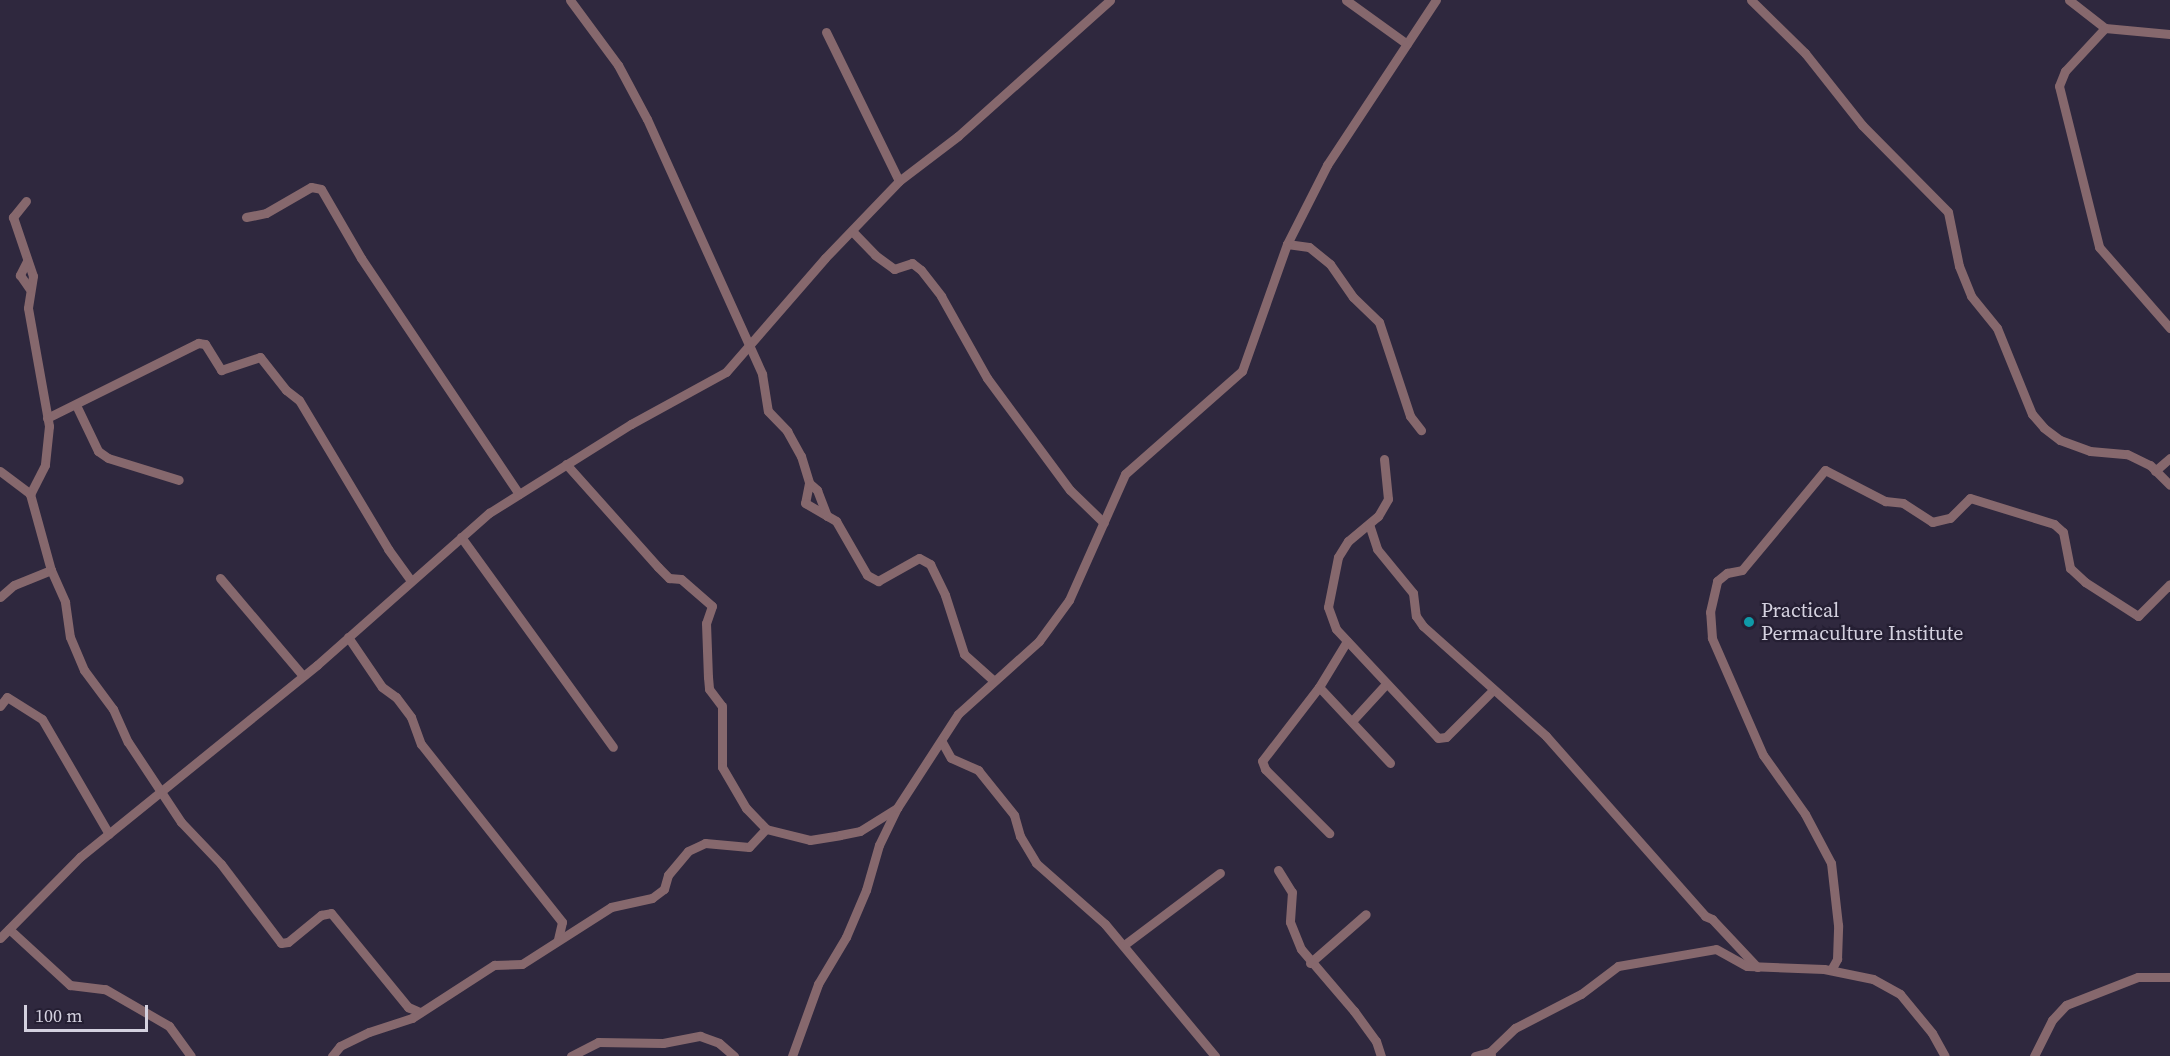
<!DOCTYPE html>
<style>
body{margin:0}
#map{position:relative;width:2170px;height:1056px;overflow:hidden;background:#2f283e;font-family:"Source Serif 4",serif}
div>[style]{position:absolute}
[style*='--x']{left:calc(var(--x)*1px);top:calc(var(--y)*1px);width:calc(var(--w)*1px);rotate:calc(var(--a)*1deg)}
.minor>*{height:9px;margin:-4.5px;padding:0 4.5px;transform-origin:4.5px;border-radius:4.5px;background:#86686d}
.dots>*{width:16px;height:16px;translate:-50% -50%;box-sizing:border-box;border:3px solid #251f33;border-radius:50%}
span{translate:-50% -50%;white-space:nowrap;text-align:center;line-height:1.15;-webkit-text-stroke:4.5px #251f33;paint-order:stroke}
.poi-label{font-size:20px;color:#d4d1df}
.left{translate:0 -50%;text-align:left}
.scale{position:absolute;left:24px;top:1005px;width:124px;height:27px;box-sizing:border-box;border:3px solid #d4d1df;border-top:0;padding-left:8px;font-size:18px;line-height:21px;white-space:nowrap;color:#d4d1df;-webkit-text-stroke:4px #251f33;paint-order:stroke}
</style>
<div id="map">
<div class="minor">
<i style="--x:570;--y:0;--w:81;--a:53.6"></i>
<i style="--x:618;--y:65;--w:61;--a:61.8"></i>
<i style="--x:647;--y:119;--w:280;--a:65.7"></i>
<i style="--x:762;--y:374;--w:37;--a:81"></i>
<i style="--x:768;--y:411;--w:28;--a:46"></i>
<i style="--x:787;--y:431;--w:29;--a:61"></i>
<i style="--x:801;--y:456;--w:28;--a:73"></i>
<i style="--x:809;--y:483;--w:20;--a:101"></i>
<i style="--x:805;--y:503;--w:36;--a:30"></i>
<i style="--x:836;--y:521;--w:62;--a:60.1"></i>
<i style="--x:867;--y:575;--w:13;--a:29"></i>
<i style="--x:878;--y:581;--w:47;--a:-29.3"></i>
<i style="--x:919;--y:558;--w:13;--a:29"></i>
<i style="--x:930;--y:564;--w:34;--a:64"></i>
<i style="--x:945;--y:595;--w:62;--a:72.1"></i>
<i style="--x:964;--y:654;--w:38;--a:42"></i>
<i style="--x:1346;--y:0;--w:75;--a:35.8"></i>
<i style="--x:1751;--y:0;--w:76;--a:44.5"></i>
<i style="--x:1805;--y:53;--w:92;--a:51.6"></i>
<i style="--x:1862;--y:125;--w:122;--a:45.3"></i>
<i style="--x:1948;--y:212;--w:55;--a:78.5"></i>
<i style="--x:1959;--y:266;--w:32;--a:68"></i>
<i style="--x:1971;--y:296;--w:41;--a:50.9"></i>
<i style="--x:1997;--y:328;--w:93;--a:67.9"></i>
<i style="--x:2032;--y:414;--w:18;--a:49"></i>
<i style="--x:2044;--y:428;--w:20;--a:37"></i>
<i style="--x:2060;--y:440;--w:32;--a:20"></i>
<i style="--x:2090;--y:451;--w:37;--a:5"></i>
<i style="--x:2127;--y:454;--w:25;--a:26"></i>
<i style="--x:2150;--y:465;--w:28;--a:45"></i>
<i style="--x:2069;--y:0;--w:46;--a:37.9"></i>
<i style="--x:2105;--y:28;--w:65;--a:5.3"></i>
<i style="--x:2105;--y:28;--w:59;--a:132.9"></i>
<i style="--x:2065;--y:71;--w:16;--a:112"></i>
<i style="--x:2059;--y:86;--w:166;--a:76"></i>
<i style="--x:2099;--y:247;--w:108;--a:48.8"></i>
<i style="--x:826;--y:32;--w:166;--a:63.9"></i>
<i style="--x:26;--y:201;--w:21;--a:129"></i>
<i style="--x:13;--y:217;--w:62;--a:71.3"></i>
<i style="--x:33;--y:276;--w:32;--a:99"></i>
<i style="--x:28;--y:308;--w:120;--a:79.9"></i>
<i style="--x:49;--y:426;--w:39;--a:96"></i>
<i style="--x:45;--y:465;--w:33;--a:117"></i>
<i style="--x:30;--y:494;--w:79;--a:74.6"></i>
<i style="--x:246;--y:217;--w:20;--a:-11"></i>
<i style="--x:266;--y:213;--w:52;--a:-30"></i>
<i style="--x:311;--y:187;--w:10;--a:11"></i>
<i style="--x:321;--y:189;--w:80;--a:59.9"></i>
<i style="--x:361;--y:258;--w:284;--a:56.2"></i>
<i style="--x:852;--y:231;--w:33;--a:46"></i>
<i style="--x:875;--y:255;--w:24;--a:36"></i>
<i style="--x:894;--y:269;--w:19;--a:-18"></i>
<i style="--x:912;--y:263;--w:11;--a:38"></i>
<i style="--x:921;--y:270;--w:33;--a:52"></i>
<i style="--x:941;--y:296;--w:94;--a:60.7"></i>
<i style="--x:987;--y:378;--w:139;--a:53.5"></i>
<i style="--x:1070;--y:490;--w:47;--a:44.1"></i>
<i style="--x:1287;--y:244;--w:22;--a:8"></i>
<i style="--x:1309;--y:247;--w:27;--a:39"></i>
<i style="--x:1330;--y:264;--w:40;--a:55.1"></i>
<i style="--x:1353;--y:297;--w:36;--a:44"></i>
<i style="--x:1379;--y:322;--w:99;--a:71.7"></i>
<i style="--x:1410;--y:416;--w:18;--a:52"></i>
<i style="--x:27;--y:261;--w:16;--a:117"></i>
<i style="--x:20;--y:275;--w:16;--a:55"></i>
<i style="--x:76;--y:405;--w:51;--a:64.4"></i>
<i style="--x:98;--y:451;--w:12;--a:35"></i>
<i style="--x:108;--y:458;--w:74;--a:17.2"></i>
<i style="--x:47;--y:418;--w:169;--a:-26.4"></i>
<i style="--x:198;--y:343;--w:7;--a:8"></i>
<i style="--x:205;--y:344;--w:31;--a:58"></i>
<i style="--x:221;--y:370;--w:41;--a:-18.4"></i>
<i style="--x:260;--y:357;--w:42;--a:51.8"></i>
<i style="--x:286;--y:390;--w:16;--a:38"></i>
<i style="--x:299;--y:400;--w:174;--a:59.1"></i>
<i style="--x:388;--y:549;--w:39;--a:54"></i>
<i style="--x:1384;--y:459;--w:40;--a:84.3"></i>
<i style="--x:1388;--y:499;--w:20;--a:120"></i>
<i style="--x:1378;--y:516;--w:39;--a:140"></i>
<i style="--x:1348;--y:541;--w:19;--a:122"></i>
<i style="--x:1338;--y:557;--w:51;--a:101.3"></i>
<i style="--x:1328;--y:607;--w:23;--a:70"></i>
<i style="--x:1336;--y:629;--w:149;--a:46.9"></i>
<i style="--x:1438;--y:738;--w:8;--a:-7"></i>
<i style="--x:1446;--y:737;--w:66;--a:-45"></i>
<i style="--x:566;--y:464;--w:138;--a:48.2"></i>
<i style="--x:658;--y:567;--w:16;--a:45"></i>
<i style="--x:669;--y:578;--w:12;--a:5"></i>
<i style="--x:681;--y:579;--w:41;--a:41.1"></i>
<i style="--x:712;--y:606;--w:18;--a:109"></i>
<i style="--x:706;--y:623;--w:54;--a:87.9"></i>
<i style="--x:708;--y:677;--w:12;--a:85"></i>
<i style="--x:709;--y:689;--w:21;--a:53"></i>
<i style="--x:722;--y:706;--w:61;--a:90"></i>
<i style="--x:722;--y:767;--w:48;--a:59.7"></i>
<i style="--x:746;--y:808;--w:29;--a:46"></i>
<i style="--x:0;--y:471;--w:38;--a:37"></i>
<i style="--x:2155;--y:471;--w:20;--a:-41"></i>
<i style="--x:809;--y:483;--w:11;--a:41"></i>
<i style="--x:817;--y:490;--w:28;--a:69"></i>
<i style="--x:1369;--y:524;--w:26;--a:72"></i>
<i style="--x:1377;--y:549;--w:57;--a:50.7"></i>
<i style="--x:1413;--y:593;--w:23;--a:83"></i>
<i style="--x:1416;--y:616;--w:12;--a:55"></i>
<i style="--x:1423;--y:626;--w:165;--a:41.8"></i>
<i style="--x:1546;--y:736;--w:240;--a:48.5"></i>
<i style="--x:1705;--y:916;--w:8;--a:23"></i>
<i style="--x:1712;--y:919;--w:66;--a:46.8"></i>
<i style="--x:461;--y:537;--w:259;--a:54.1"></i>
<i style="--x:220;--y:578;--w:128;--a:49.7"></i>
<i style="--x:0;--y:597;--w:18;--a:-41"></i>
<i style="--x:14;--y:585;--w:40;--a:-22"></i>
<i style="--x:51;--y:570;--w:35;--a:66"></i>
<i style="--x:65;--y:602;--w:35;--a:82"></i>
<i style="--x:70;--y:637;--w:36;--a:67"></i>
<i style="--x:84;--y:670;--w:49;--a:53.4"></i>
<i style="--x:113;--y:709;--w:36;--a:66"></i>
<i style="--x:128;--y:742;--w:96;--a:56.5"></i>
<i style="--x:181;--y:822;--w:58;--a:46.4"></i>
<i style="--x:221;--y:864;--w:99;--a:52.8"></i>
<i style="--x:281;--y:943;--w:7;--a:-8"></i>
<i style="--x:288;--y:942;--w:43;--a:-39.3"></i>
<i style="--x:321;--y:915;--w:10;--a:-11"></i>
<i style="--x:331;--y:913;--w:122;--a:50.7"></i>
<i style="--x:408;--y:1007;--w:13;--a:23"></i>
<i style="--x:348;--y:637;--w:60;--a:55.8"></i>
<i style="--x:382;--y:687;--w:17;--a:36"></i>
<i style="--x:396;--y:697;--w:25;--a:53"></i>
<i style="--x:411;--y:717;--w:29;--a:70"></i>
<i style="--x:421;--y:744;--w:227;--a:51.6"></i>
<i style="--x:562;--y:922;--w:18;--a:103"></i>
<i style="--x:1347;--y:641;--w:54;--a:121.3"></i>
<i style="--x:1319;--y:687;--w:104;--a:46.9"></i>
<i style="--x:1319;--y:687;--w:93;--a:127.6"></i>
<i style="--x:1262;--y:761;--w:9;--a:69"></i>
<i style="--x:1265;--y:769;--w:91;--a:45"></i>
<i style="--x:0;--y:706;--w:11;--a:-52"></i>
<i style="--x:7;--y:697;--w:41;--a:32.2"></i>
<i style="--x:42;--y:719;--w:133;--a:59.8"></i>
<i style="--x:1353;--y:720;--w:49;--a:-47.5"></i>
<i style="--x:942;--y:742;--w:18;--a:61"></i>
<i style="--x:951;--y:758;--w:30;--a:24"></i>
<i style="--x:978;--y:770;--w:58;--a:51.3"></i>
<i style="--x:1014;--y:815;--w:22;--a:74"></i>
<i style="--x:1020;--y:836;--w:31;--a:59"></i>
<i style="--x:1036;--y:863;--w:92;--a:41.5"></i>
<i style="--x:1105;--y:924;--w:172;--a:50.2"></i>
<i style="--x:1278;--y:870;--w:26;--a:58"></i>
<i style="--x:1292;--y:892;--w:30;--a:94"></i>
<i style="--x:1290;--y:922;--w:29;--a:68"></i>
<i style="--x:1301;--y:949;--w:82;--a:49.5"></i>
<i style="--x:1354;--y:1011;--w:37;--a:54"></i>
<i style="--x:1376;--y:1041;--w:16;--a:72"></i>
<i style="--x:9;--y:929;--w:83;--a:42.6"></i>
<i style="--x:70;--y:985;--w:35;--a:7"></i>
<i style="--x:105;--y:989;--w:74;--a:30"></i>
<i style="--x:169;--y:1026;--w:37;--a:54"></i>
<i style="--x:0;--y:938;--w:114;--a:-45.4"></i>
<i style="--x:80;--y:857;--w:305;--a:-39"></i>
<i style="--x:317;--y:665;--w:230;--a:-41.5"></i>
<i style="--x:489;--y:513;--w:168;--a:-32.1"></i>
<i style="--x:631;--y:424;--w:108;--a:-28.7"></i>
<i style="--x:726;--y:372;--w:151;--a:-49"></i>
<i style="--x:825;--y:258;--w:107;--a:-46.1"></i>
<i style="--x:899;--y:181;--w:74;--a:-37.3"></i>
<i style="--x:958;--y:136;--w:204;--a:-41.8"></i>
<i style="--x:1124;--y:945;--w:120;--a:-36.9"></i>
<i style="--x:1310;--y:963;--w:74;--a:-41.2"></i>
<i style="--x:1831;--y:970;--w:13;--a:-61"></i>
<i style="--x:1837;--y:959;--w:34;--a:-88"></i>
<i style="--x:1838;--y:925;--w:62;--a:-96.4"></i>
<i style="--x:1831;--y:863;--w:55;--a:-118"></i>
<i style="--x:1805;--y:814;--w:72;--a:-125.4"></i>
<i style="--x:1763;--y:755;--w:128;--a:-113.6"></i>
<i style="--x:1712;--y:638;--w:26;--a:-94"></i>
<i style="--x:1710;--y:612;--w:32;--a:-77"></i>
<i style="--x:1717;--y:581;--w:13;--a:-39"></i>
<i style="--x:1727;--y:573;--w:15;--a:-11"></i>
<i style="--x:1742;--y:570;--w:130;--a:-50.3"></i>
<i style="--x:1825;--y:470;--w:68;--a:27.3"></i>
<i style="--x:1885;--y:501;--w:18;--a:6"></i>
<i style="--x:1903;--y:503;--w:35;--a:33"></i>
<i style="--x:1932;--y:522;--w:18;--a:-13"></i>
<i style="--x:1950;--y:518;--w:28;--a:-45"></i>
<i style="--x:1970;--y:498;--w:88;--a:17.2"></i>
<i style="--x:2054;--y:524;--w:12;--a:42"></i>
<i style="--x:2063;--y:532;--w:37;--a:79"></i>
<i style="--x:2070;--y:568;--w:21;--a:43"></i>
<i style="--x:2085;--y:582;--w:63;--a:32.7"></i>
<i style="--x:2138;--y:616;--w:45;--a:-45"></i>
<i style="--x:1490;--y:1052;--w:35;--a:-44"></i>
<i style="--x:1515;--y:1028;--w:74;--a:-27.3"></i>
<i style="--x:1581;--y:994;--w:46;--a:-37.1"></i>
<i style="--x:1618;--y:966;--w:99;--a:-9.8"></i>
<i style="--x:1716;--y:949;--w:35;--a:29"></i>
<i style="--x:1747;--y:966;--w:77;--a:2.2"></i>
<i style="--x:1824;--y:969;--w:50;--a:11.5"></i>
<i style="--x:1873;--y:979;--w:31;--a:29"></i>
<i style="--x:1900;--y:994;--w:50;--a:50.6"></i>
<i style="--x:1932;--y:1033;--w:26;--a:61"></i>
<i style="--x:332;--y:1056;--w:13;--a:-51"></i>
<i style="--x:340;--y:1046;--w:32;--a:-26"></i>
<i style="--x:369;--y:1032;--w:45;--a:-18"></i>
<i style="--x:412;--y:1018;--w:98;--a:-32.9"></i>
<i style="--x:494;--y:965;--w:28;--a:-2"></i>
<i style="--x:522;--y:964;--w:106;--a:-32.6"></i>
<i style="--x:611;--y:907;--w:42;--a:-12.4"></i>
<i style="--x:652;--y:898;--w:15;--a:-37"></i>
<i style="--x:664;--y:889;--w:15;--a:-74"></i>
<i style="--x:668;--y:875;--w:31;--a:-50"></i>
<i style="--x:688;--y:851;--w:19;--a:-25"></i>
<i style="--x:705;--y:843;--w:44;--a:5.2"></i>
<i style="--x:749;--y:847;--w:25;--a:-47"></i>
<i style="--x:766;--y:829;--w:45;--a:14"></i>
<i style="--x:810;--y:840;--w:30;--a:-9"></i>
<i style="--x:840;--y:835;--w:20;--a:-11"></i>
<i style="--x:860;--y:831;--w:44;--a:-31.9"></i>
<i style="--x:571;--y:1056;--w:30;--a:-27"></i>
<i style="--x:598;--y:1042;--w:65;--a:0.9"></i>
<i style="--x:663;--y:1043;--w:38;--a:-11"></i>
<i style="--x:700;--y:1036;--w:20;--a:20"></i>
<i style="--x:719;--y:1043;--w:20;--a:41"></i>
<i style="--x:792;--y:1056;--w:77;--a:-70.1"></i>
<i style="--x:818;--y:984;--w:55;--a:-59.2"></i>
<i style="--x:846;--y:937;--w:51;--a:-66.9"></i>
<i style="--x:866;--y:890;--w:47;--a:-73.9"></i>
<i style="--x:879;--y:845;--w:41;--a:-64.1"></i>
<i style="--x:897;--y:808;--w:112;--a:-57"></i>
<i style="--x:958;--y:714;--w:109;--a:-42"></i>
<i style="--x:1039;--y:641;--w:51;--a:-53.8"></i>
<i style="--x:1069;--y:600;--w:138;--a:-66"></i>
<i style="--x:1125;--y:474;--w:156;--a:-41.4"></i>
<i style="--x:1242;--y:371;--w:135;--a:-70.5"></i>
<i style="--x:1287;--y:244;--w:89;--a:-63.1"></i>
<i style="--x:1327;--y:165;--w:198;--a:-56.6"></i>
<i style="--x:1475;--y:1056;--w:16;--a:-15"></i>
<i style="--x:1490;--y:1052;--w:3;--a:72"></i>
<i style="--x:2034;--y:1056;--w:40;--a:-63.4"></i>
<i style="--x:2052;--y:1020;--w:21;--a:-47"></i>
<i style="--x:2066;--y:1005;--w:77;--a:-21.3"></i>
<i style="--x:2138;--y:977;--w:32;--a:0"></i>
</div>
<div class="dots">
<i style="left:1749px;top:622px;background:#0f9aa8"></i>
</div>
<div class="poi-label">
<span class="left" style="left:1761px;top:622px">Practical<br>Permaculture Institute</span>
</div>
<div class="scale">100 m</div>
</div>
